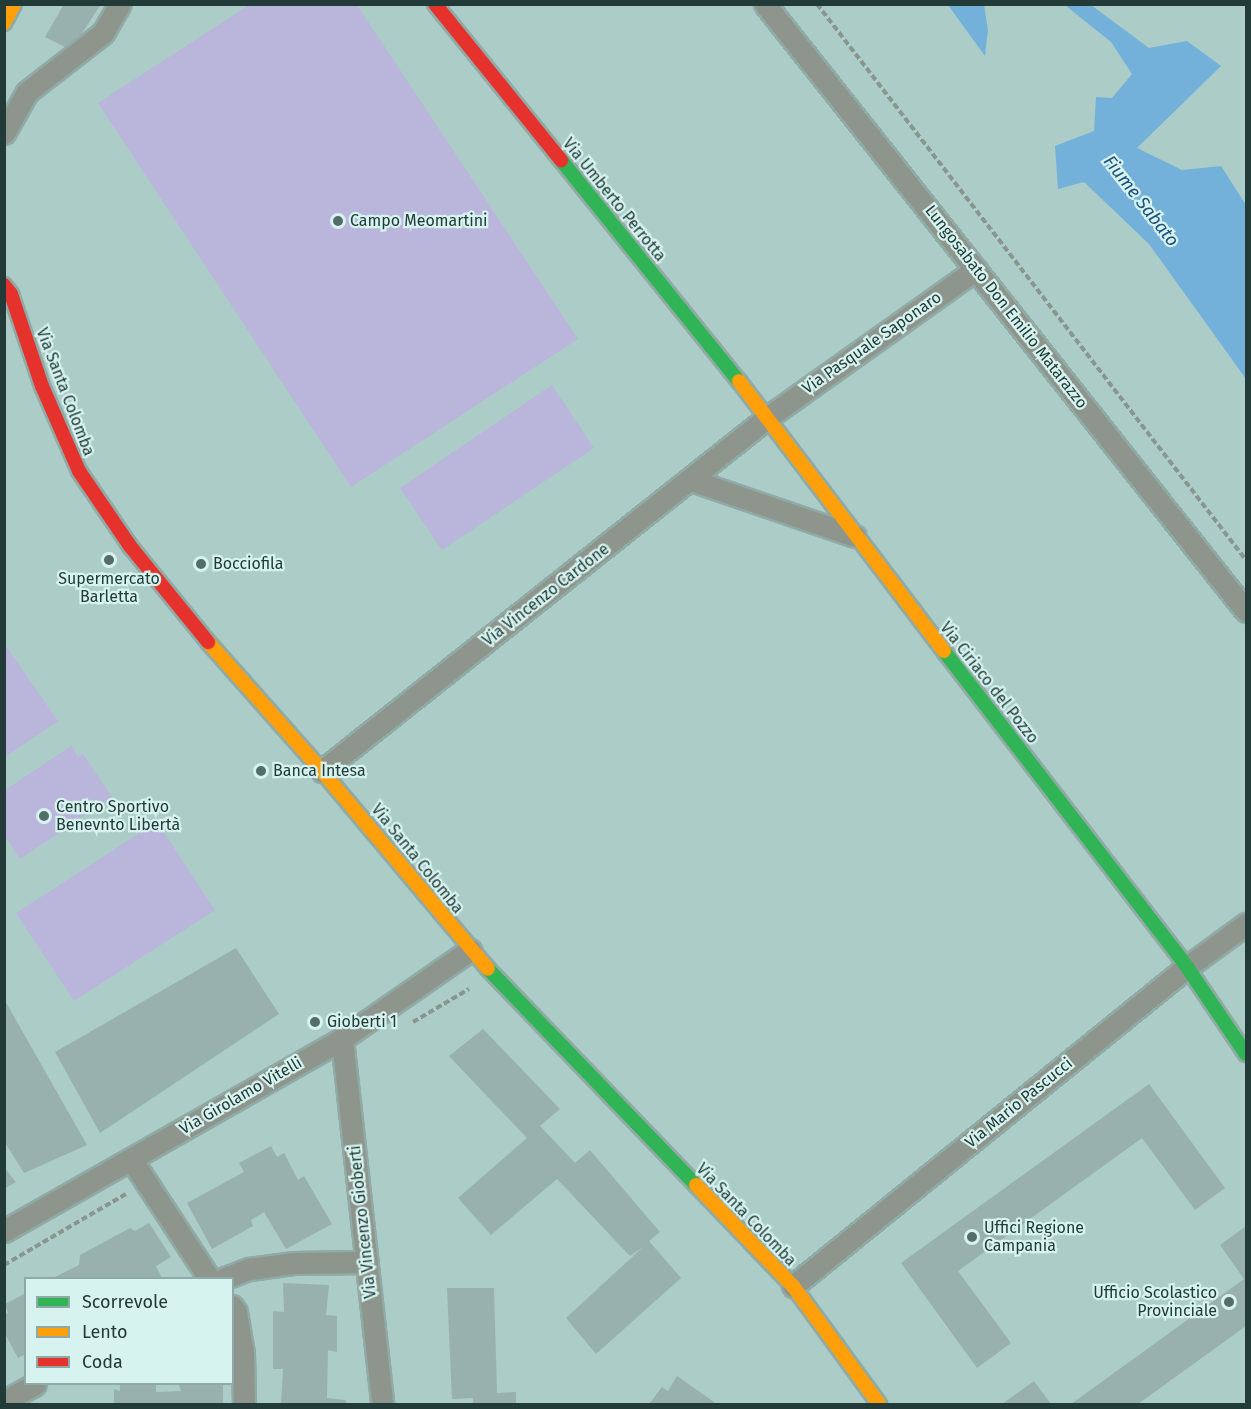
<!DOCTYPE html>
<meta charset="utf-8">
<style>
body{margin:0}
#map{position:relative;width:1251px;height:1409px;overflow:hidden;background:#acccc7;font-family:"Fira Sans",sans-serif}
div>[style]{position:absolute}
[style*='--x']{left:calc(var(--x)*1px);top:calc(var(--y)*1px);width:calc(var(--w)*1px);rotate:calc(var(--a)*1deg)}
.green>*{inset:0;background:#bab5db}
.water>*{inset:0;background:#73b1db}
.building>*{inset:0;background:#98b1ae}
.path>*{height:4px;margin-top:-2px;transform-origin:0;background:repeating-linear-gradient(90deg,#899590 0 6px,transparent 0 9px)}
.roads{filter:drop-shadow(2px 0 #90aaa6) drop-shadow(-2px 0 #90aaa6) drop-shadow(0 2px #90aaa6) drop-shadow(0 -2px #90aaa6)}
.street>*{height:21px;margin:-10.5px;padding:0 10.5px;transform-origin:10.5px;border-radius:10.5px;background:#8e958c}
.fast>*{height:14px;margin:-7px;padding:0 7px;transform-origin:7px;border-radius:7px;background:#30b455}
.slow>*{height:14px;margin:-7px;padding:0 7px;transform-origin:7px;border-radius:7px;background:#ff9f0a}
.jam>*{height:14px;margin:-7px;padding:0 7px;transform-origin:7px;border-radius:7px;background:#e5322d}
.dots>*{width:16px;height:16px;translate:-50% -50%;box-sizing:border-box;border:3px solid #d7f3ef;border-radius:50%}
span{translate:-50% -50%;white-space:nowrap;text-align:center;line-height:1.15;-webkit-text-stroke:4.5px #d7f3ef;paint-order:stroke}
.street-label{font-size:16px;color:#233b38}
.poi-label{font-size:16px;color:#233b38}
.left{translate:0 -50%;text-align:left}
.right{translate:-100% -50%;text-align:right}
.water-label{font-size:18px;color:#1c517b;font-style:italic}
.frame{position:absolute;inset:0;border:6px solid #233b38;pointer-events:none}
.legend{position:absolute;left:24px;top:1277px;width:210px;height:108px;box-sizing:border-box;background:#d7f3ef;border:2px solid #8fa9a6;margin:0;padding:8px 10px;list-style:none;font-size:18px;color:#233b38}
.legend li{display:flex;align-items:center;gap:12px;height:30px}
.legend b{width:30px;border:2px solid #8fa9a6}
</style>
<div id="map">
<div class="green">
<i style="clip-path:polygon(249px 5px,357px 5px,578px 339px,351px 487px,98px 103px)"></i>
<i style="clip-path:polygon(552px 385px,594px 448px,442px 550px,400px 488px)"></i>
<i style="clip-path:polygon(4px 643px,58px 721px,5px 757px,4px 757px)"></i>
<i style="clip-path:polygon(71px 746px,78px 757px,83px 754px,112px 797px,20px 859px,5px 836px,5px 790px)"></i>
<i style="clip-path:polygon(157px 822px,215px 910px,74px 1001px,16px 913px)"></i>
</div>
<div class="water">
<i style="clip-path:polygon(948px 5px,984px 5px,988px 30px,985px 56px)"></i>
<i style="clip-path:polygon(1065px 5px,1091px 5px,1149px 48px,1187px 41px,1221px 66px,1137px 148px,1182px 170px,1221px 166px,1246px 205px,1246px 379px,1149px 244px,1084px 182px,1058px 189px,1055px 146px,1094px 131px,1096px 97px,1112px 98px,1132px 74px,1111px 42px)"></i>
</div>
<div class="building">
<i style="clip-path:polygon(64px 4px,101px 4px,71px 50px,45px 37px)"></i>
<i style="clip-path:polygon(236px 948px,279px 1014px,100px 1133px,55px 1052px)"></i>
<i style="clip-path:polygon(4px 999px,87px 1145px,24px 1173px,4px 1141px)"></i>
<i style="clip-path:polygon(483px 1029px,560px 1109px,540px 1126px,575px 1163px,590px 1150px,660px 1232px,649px 1241px,681px 1278px,596px 1354px,566px 1318px,643px 1247px,630px 1256px,557px 1179px,491px 1235px,458px 1198px,527px 1138px,449px 1056px)"></i>
<i style="clip-path:polygon(1149px 1084px,1225px 1188px,1195px 1210px,1142px 1138px,958px 1271px,1011px 1343px,977px 1368px,901px 1263px)"></i>
<i style="clip-path:polygon(271px 1146px,277px 1157px,284px 1153px,298px 1180px,304px 1176px,332px 1224px,286px 1249px,264px 1212px,251px 1220px,253px 1226px,212px 1249px,187px 1203px,244px 1172px,239px 1163px)"></i>
<i style="clip-path:polygon(4px 1167px,16px 1182px,4px 1189px)"></i>
<i style="clip-path:polygon(149px 1223px,171px 1257px,156px 1266px,162px 1278px,53px 1278px,79px 1265px,80px 1255px,130px 1228px,135px 1231px)"></i>
<i style="clip-path:polygon(1246px 1226px,1246px 1326px,1138px 1404px,1071px 1404px,1244px 1279px,1220px 1245px)"></i>
<i style="clip-path:polygon(283px 1283px,329px 1285px,326px 1315px,337px 1316px,337px 1352px,328px 1350px,327px 1398px,346px 1400px,346px 1404px,281px 1404px,283px 1369px,273px 1369px,273px 1311px,284px 1312px)"></i>
<i style="clip-path:polygon(447px 1288px,494px 1288px,497px 1393px,516px 1392px,516px 1404px,473px 1404px,473px 1398px,452px 1399px)"></i>
<i style="clip-path:polygon(26px 1293px,26px 1354px,18px 1358px,4px 1332px,4px 1315px,8px 1313px,5px 1304px)"></i>
<i style="clip-path:polygon(677px 1376px,717px 1404px,649px 1404px,662px 1387px,668px 1391px)"></i>
<i style="clip-path:polygon(1034px 1381px,1051px 1404px,1002px 1404px)"></i>
<i style="clip-path:polygon(120px 1384px,156px 1384px,156px 1392px,181px 1391px,179px 1385px,223px 1385px,223px 1404px,114px 1404px,114px 1389px,120px 1391px)"></i>
</div>
<div class="path">
<i style="--x:817;--y:4;--w:702;--a:52.35"></i>
<i style="--x:413;--y:1022;--w:65;--a:-30.5"></i>
<i style="--x:4;--y:1265;--w:141;--a:-30.2"></i>
</div>
<div class="roads">
<div class="street">
<i style="--x:765;--y:4;--w:774;--a:51.61"></i>
<i style="--x:4;--y:133;--w:47;--a:-60.7"></i>
<i style="--x:27;--y:92;--w:96;--a:-37.8"></i>
<i style="--x:103;--y:33;--w:34;--a:-60"></i>
<i style="--x:691;--y:480;--w:173;--a:18.9"></i>
<i style="--x:322;--y:771;--w:569;--a:-38.44"></i>
<i style="--x:768;--y:417;--w:255;--a:-35.4"></i>
<i style="--x:342;--y:1039;--w:367;--a:83.7"></i>
<i style="--x:131;--y:1159;--w:142;--a:56.8"></i>
<i style="--x:4;--y:1231;--w:389;--a:-29.6"></i>
<i style="--x:342;--y:1039;--w:156;--a:-34.8"></i>
<i style="--x:225;--y:1278;--w:26;--a:-21"></i>
<i style="--x:249;--y:1269;--w:44;--a:-7.8"></i>
<i style="--x:293;--y:1263;--w:74;--a:-0.8"></i>
<i style="--x:793;--y:1286;--w:507;--a:-39"></i>
<i style="--x:1187;--y:967;--w:73;--a:-36.1"></i>
<i style="--x:232;--y:1306;--w:7;--a:56"></i>
<i style="--x:236;--y:1312;--w:42;--a:80.3"></i>
<i style="--x:243;--y:1353;--w:51;--a:88.9"></i>
<i style="--x:12;--y:1397;--w:26;--a:-29"></i>
</div>
<div class="fast">
<i style="--x:561;--y:160;--w:284;--a:51.2"></i>
<i style="--x:944;--y:651;--w:399;--a:52.4"></i>
<i style="--x:1187;--y:967;--w:105;--a:55.9"></i>
<i style="--x:488;--y:969;--w:300;--a:46.1"></i>
</div>
<div class="slow">
<i style="--x:4;--y:23;--w:21;--a:-62"></i>
<i style="--x:739;--y:381;--w:339;--a:52.8"></i>
<i style="--x:208;--y:642;--w:172;--a:48.5"></i>
<i style="--x:322;--y:771;--w:258;--a:50"></i>
<i style="--x:696;--y:1185;--w:140;--a:46.2"></i>
<i style="--x:793;--y:1286;--w:146;--a:53.9"></i>
</div>
<div class="jam">
<i style="--x:435;--y:4;--w:201;--a:51.1"></i>
<i style="--x:4;--y:285;--w:11;--a:52"></i>
<i style="--x:11;--y:294;--w:97;--a:71.4"></i>
<i style="--x:42;--y:386;--w:93;--a:66.5"></i>
<i style="--x:79;--y:471;--w:91;--a:55.8"></i>
<i style="--x:130;--y:546;--w:124;--a:50.9"></i>
</div>
</div>
<div class="dots">
<i style="left:338px;top:221px;background:#536e6a"></i>
<i style="left:109px;top:560px;background:#536e6a"></i>
<i style="left:201px;top:564px;background:#536e6a"></i>
<i style="left:261px;top:771px;background:#536e6a"></i>
<i style="left:44px;top:816px;background:#536e6a"></i>
<i style="left:315px;top:1022px;background:#536e6a"></i>
<i style="left:972px;top:1237px;background:#536e6a"></i>
<i style="left:1229px;top:1302px;background:#536e6a"></i>
</div>
<div class="street-label">
<span style="left:614px;top:200px;rotate:51deg">Via Umberto Perrotta</span>
<span style="left:1006px;top:307px;rotate:52deg">Lungosabato Don Emilio Matarazzo</span>
<span style="left:872px;top:343px;rotate:-35deg">Via Pasquale Saponaro</span>
<span style="left:65px;top:392px;rotate:69deg">Via Santa Colomba</span>
<span style="left:546px;top:595px;rotate:-38deg">Via Vincenzo Cardone</span>
<span style="left:989px;top:683px;rotate:52deg">Via Ciriaco del Pozzo</span>
<span style="left:417px;top:859px;rotate:51deg">Via Santa Colomba</span>
<span style="left:241px;top:1096px;rotate:-30deg">Via Girolamo Vitelli</span>
<span style="left:1019px;top:1103px;rotate:-39deg">Via Mario Pascucci</span>
<span style="left:746px;top:1215px;rotate:46deg">Via Santa Colomba</span>
<span style="left:363px;top:1222px;rotate:-96deg">Via Vincenzo Gioberti</span>
</div>
<div class="poi-label">
<span class="left" style="left:350px;top:221px">Campo Meomartini</span>
<span class="left" style="left:213px;top:564px">Bocciofila</span>
<span style="left:109px;top:588px">Supermercato<br>Barletta</span>
<span class="left" style="left:273px;top:771px">Banca Intesa</span>
<span class="left" style="left:56px;top:816px">Centro Sportivo<br>Benevnto Libertà</span>
<span class="left" style="left:327px;top:1022px">Gioberti 1</span>
<span class="left" style="left:984px;top:1237px">Uffici Regione<br>Campania</span>
<span class="right" style="left:1217px;top:1302px">Ufficio Scolastico<br>Provinciale</span>
</div>
<div class="water-label">
<span style="left:1141px;top:201px;rotate:52deg">Fiume Sabato</span>
</div>
<div class="frame"></div>
<ul class="legend">
<li><b style="height:8px;background:#30b455"></b>Scorrevole</li>
<li><b style="height:8px;background:#ff9f0a"></b>Lento</li>
<li><b style="height:8px;background:#e5322d"></b>Coda</li>
</ul>
</div>
